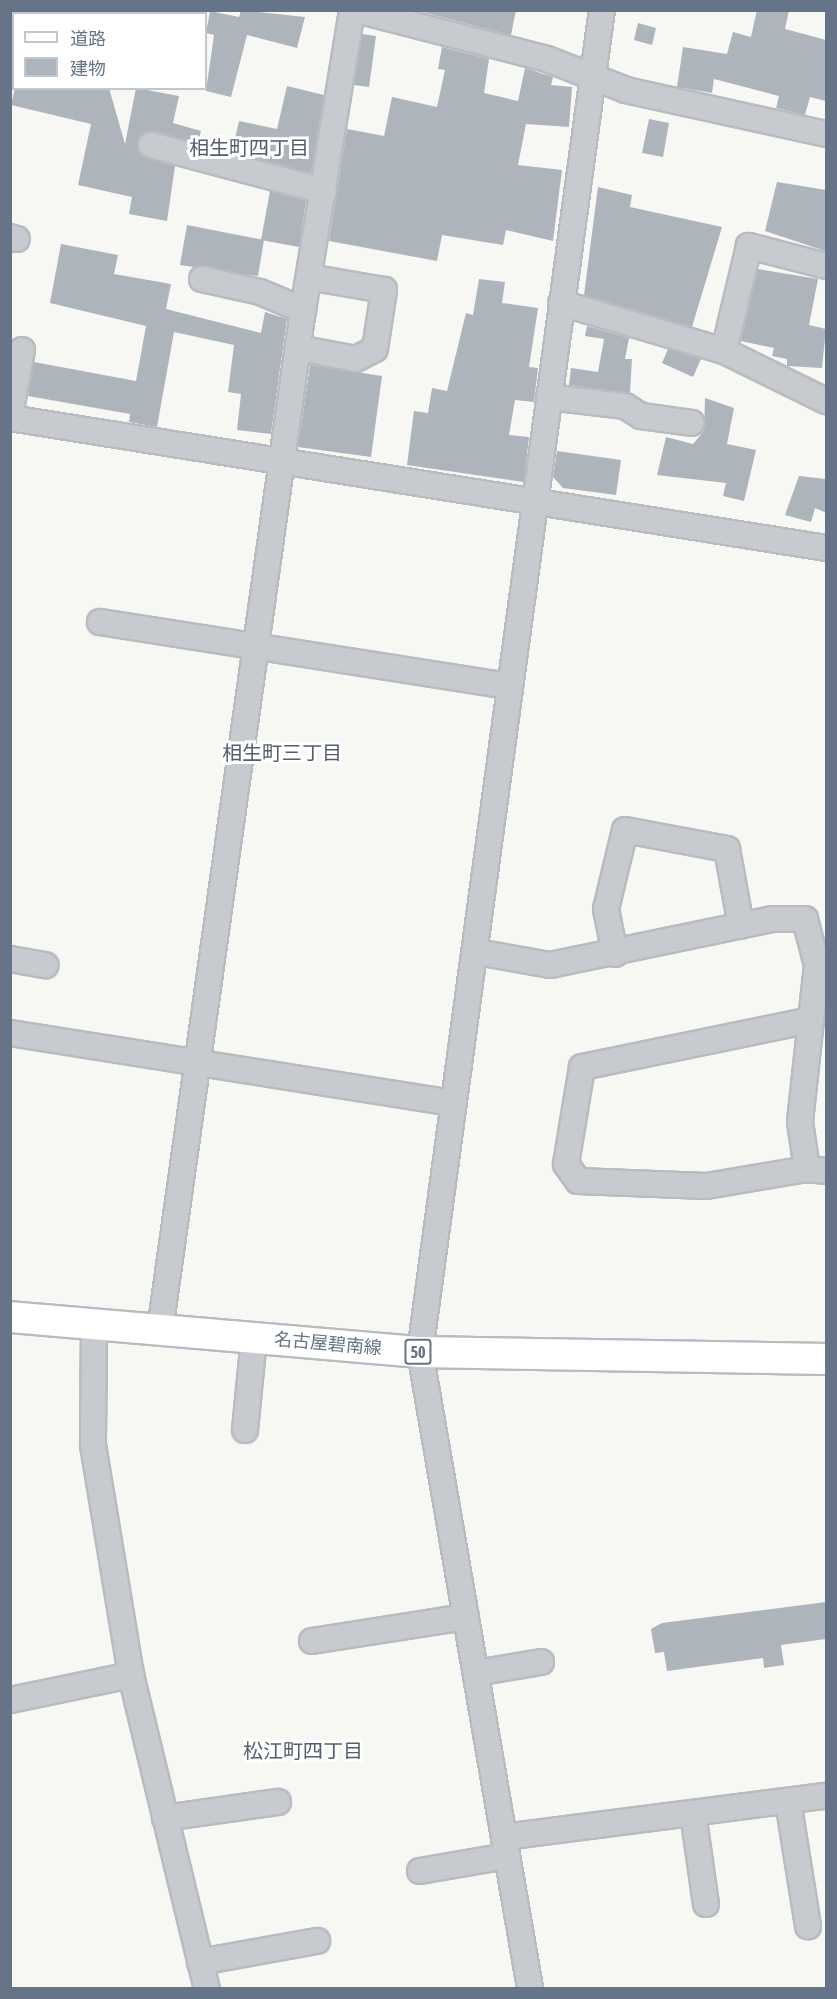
<!DOCTYPE html>
<meta charset="utf-8">
<style>
body{margin:0}
#map{position:relative;width:837px;height:1999px;overflow:hidden;background:#f7f7f4;font-family:"Asap Condensed","Noto Sans JP",sans-serif}
div>[style]{position:absolute}
[style*='--x']{left:calc(var(--x)*1px);top:calc(var(--y)*1px);width:calc(var(--w)*1px);rotate:calc(var(--a)*1deg)}
.building>*{inset:0;background:#aeb4bb}
.roads{filter:drop-shadow(2px 0 #b8bbc0) drop-shadow(-2px 0 #b8bbc0) drop-shadow(0 2px #b8bbc0) drop-shadow(0 -2px #b8bbc0)}
.minor>*{height:24px;margin:-12px;padding:0 12px;transform-origin:12px;border-radius:12px;background:#c7cace}
.major>*{height:30px;margin:-15px;padding:0 15px;transform-origin:15px;border-radius:15px;background:#fff}
span{translate:-50% -50%;white-space:nowrap;text-align:center;line-height:1.15;-webkit-text-stroke:6px #fff;paint-order:stroke}
.shield-label span{padding:2px 4px;background:#fff;border:2px solid;border-radius:4px;-webkit-text-stroke-width:0}
.shield-label{font-size:16px;color:#657486;font-weight:700}
.street-label{font-size:18px;color:#657486}
.neighbourhood-label{font-size:20px;color:#535e6b}
.frame{position:absolute;inset:0;border:12px solid #657486;pointer-events:none}
.legend{position:absolute;left:12px;top:12px;width:195px;height:78px;box-sizing:border-box;background:#fff;border:2px solid #c1c7cf;margin:0;padding:8px 10px;list-style:none;font-size:18px;color:#657486}
.legend li{display:flex;align-items:center;gap:12px;height:30px}
.legend b{width:30px;border:2px solid #c1c7cf}
</style>
<div id="map">
<div class="building">
<i style="clip-path:polygon(241px 10px,305px 17px,297px 48px,247px 35px,231px 97px,206px 91px,214px 35px,206px 33px,210px 11px,239px 17px)"></i>
<i style="clip-path:polygon(415px 10px,516px 10px,511px 35px)"></i>
<i style="clip-path:polygon(757px 10px,789px 10px,785px 29px,826px 40px,826px 101px,810px 97px,805px 115px,776px 108px,779px 96px,714px 79px,712px 93px,677px 87px,683px 47px,727px 54px,733px 32px,751px 37px)"></i>
<i style="clip-path:polygon(638px 23px,656px 28px,652px 45px,634px 40px)"></i>
<i style="clip-path:polygon(362px 34px,376px 36px,369px 87px,354px 85px)"></i>
<i style="clip-path:polygon(442px 47px,489px 59px,484px 93px,518px 101px,525px 68px,553px 77px,551px 85px,572px 87px,569px 127px,526px 124px,518px 165px,562px 170px,553px 241px,506px 230px,503px 245px,442px 235px,437px 261px,329px 241px,347px 129px,384px 136px,392px 97px,437px 107px,445px 70px,438px 69px)"></i>
<i style="clip-path:polygon(287px 86px,324px 95px,311px 173px,232px 152px,239px 121px,277px 129px)"></i>
<i style="clip-path:polygon(15px 88px,109px 88px,125px 144px,136px 88px,179px 96px,173px 123px,201px 131px,198px 143px,154px 131px,137px 142px,141px 155px,175px 166px,167px 221px,129px 214px,132px 197px,78px 185px,91px 124px,11px 105px)"></i>
<i style="clip-path:polygon(649px 119px,669px 123px,663px 157px,642px 153px)"></i>
<i style="clip-path:polygon(777px 182px,826px 190px,825px 251px,765px 231px)"></i>
<i style="clip-path:polygon(598px 187px,632px 195px,630px 207px,722px 227px,692px 327px,584px 295px)"></i>
<i style="clip-path:polygon(270px 191px,306px 201px,299px 247px,261px 240px)"></i>
<i style="clip-path:polygon(187px 225px,264px 240px,258px 276px,180px 265px)"></i>
<i style="clip-path:polygon(61px 244px,118px 255px,114px 274px,171px 284px,166px 309px,261px 333px,265px 312px,287px 319px,271px 434px,237px 430px,241px 394px,228px 392px,234px 345px,174px 332px,157px 427px,129px 422px,130px 414px,28px 396px,34px 362px,136px 381px,146px 326px,50px 303px)"></i>
<i style="clip-path:polygon(758px 269px,818px 279px,809px 325px,826px 329px,822px 368px,787px 366px,787px 359px,772px 356px,774px 348px,741px 341px)"></i>
<i style="clip-path:polygon(479px 279px,505px 282px,502px 303px,538px 308px,529px 367px,538px 368px,534px 402px,515px 400px,509px 435px,529px 437px,524px 482px,407px 465px,414px 411px,428px 413px,432px 388px,447px 391px,466px 313px,473px 315px)"></i>
<i style="clip-path:polygon(587px 326px,629px 338px,625px 359px,632px 359px,630px 393px,569px 385px,571px 368px,598px 372px,604px 339px,585px 336px)"></i>
<i style="clip-path:polygon(668px 349px,701px 359px,693px 377px,662px 363px)"></i>
<i style="clip-path:polygon(310px 365px,382px 376px,371px 457px,298px 447px)"></i>
<i style="clip-path:polygon(705px 398px,734px 408px,727px 444px,756px 450px,744px 501px,723px 496px,726px 483px,657px 475px,666px 437px,693px 444px,704px 431px)"></i>
<i style="clip-path:polygon(557px 451px,621px 460px,616px 495px,563px 488px,553px 477px)"></i>
<i style="clip-path:polygon(799px 476px,826px 479px,826px 513px,815px 508px,811px 522px,785px 515px)"></i>
<i style="clip-path:polygon(826px 1602px,826px 1639px,781px 1645px,784px 1665px,764px 1668px,763px 1658px,667px 1671px,664px 1652px,655px 1653px,651px 1629px,662px 1623px)"></i>
</div>
<div class="roads">
<div class="minor">
<i style="--x:356;--y:10;--w:197;--a:14.4"></i>
<i style="--x:547;--y:59;--w:85;--a:21.4"></i>
<i style="--x:626;--y:90;--w:205;--a:12.4"></i>
<i style="--x:151;--y:145;--w:179;--a:14.9"></i>
<i style="--x:10;--y:237;--w:7;--a:16"></i>
<i style="--x:826;--y:266;--w:80;--a:-165.4"></i>
<i style="--x:749;--y:246;--w:108;--a:103.4"></i>
<i style="--x:724;--y:351;--w:114;--a:26.1"></i>
<i style="--x:202;--y:279;--w:59;--a:12.6"></i>
<i style="--x:260;--y:292;--w:47;--a:22.7"></i>
<i style="--x:561;--y:303;--w:170;--a:16.4"></i>
<i style="--x:298;--y:348;--w:59;--a:10.7"></i>
<i style="--x:356;--y:359;--w:21;--a:-28"></i>
<i style="--x:375;--y:349;--w:60;--a:-81.3"></i>
<i style="--x:384;--y:290;--w:76;--a:-170.2"></i>
<i style="--x:549;--y:397;--w:77;--a:6.8"></i>
<i style="--x:625;--y:406;--w:19;--a:32"></i>
<i style="--x:641;--y:416;--w:51;--a:7.8"></i>
<i style="--x:10;--y:415;--w:66;--a:-79.5"></i>
<i style="--x:10;--y:418;--w:826;--a:9.05"></i>
<i style="--x:100;--y:622;--w:415;--a:8.9"></i>
<i style="--x:477;--y:952;--w:74;--a:10.1"></i>
<i style="--x:550;--y:965;--w:227;--a:-11.7"></i>
<i style="--x:772;--y:919;--w:33;--a:0"></i>
<i style="--x:805;--y:919;--w:48;--a:75.4"></i>
<i style="--x:817;--y:965;--w:158;--a:96.2"></i>
<i style="--x:800;--y:1122;--w:48;--a:81.5"></i>
<i style="--x:807;--y:1169;--w:19;--a:6"></i>
<i style="--x:615;--y:954;--w:46;--a:-101.3"></i>
<i style="--x:606;--y:909;--w:81;--a:-76.5"></i>
<i style="--x:625;--y:830;--w:104;--a:10.6"></i>
<i style="--x:727;--y:849;--w:78;--a:79.7"></i>
<i style="--x:10;--y:959;--w:36;--a:10"></i>
<i style="--x:10;--y:1033;--w:448;--a:9"></i>
<i style="--x:807;--y:1169;--w:102;--a:170.4"></i>
<i style="--x:706;--y:1186;--w:128;--a:-177.8"></i>
<i style="--x:578;--y:1181;--w:21;--a:-125"></i>
<i style="--x:566;--y:1164;--w:98;--a:-80.6"></i>
<i style="--x:582;--y:1067;--w:234;--a:-11.6"></i>
<i style="--x:94;--y:1325;--w:120;--a:90.5"></i>
<i style="--x:93;--y:1445;--w:233;--a:80.6"></i>
<i style="--x:131;--y:1675;--w:322;--a:76.4"></i>
<i style="--x:160;--y:1330;--w:1030;--a:-82.02"></i>
<i style="--x:303;--y:310;--w:304;--a:-80.7"></i>
<i style="--x:245;--y:1430;--w:92;--a:-84.4"></i>
<i style="--x:312;--y:1641;--w:156;--a:-8.9"></i>
<i style="--x:476;--y:1673;--w:66;--a:-9.6"></i>
<i style="--x:10;--y:1700;--w:124;--a:-11.7"></i>
<i style="--x:788;--y:1801;--w:127;--a:80.9"></i>
<i style="--x:693;--y:1813;--w:92;--a:81.9"></i>
<i style="--x:165;--y:1818;--w:114;--a:-8.1"></i>
<i style="--x:504;--y:1837;--w:325;--a:-7.3"></i>
<i style="--x:420;--y:1871;--w:88;--a:-9.8"></i>
<i style="--x:200;--y:1962;--w:119;--a:-10.2"></i>
<i style="--x:530;--y:1988;--w:645;--a:-99.81"></i>
<i style="--x:420;--y:1352;--w:1354;--a:-82.28"></i>
</div>
<div class="major">
<i style="--x:10;--y:1317;--w:411;--a:4.9"></i>
<i style="--x:420;--y:1352;--w:406;--a:1"></i>
</div>
</div>
<div class="shield-label">
<span style="left:418px;top:1352px">50</span>
</div>
<div class="street-label">
<span style="left:328px;top:1344px;rotate:5deg">名古屋碧南線</span>
</div>
<div class="neighbourhood-label">
<span style="left:249px;top:147px">相生町四丁目</span>
<span style="left:282px;top:752px">相生町三丁目</span>
<span style="left:303px;top:1750px">松江町四丁目</span>
</div>
<div class="frame"></div>
<ul class="legend">
<li><b style="height:8px;background:#fff"></b>道路</li>
<li><b style="height:16px;background:#aeb4bb"></b>建物</li>
</ul>
</div>
